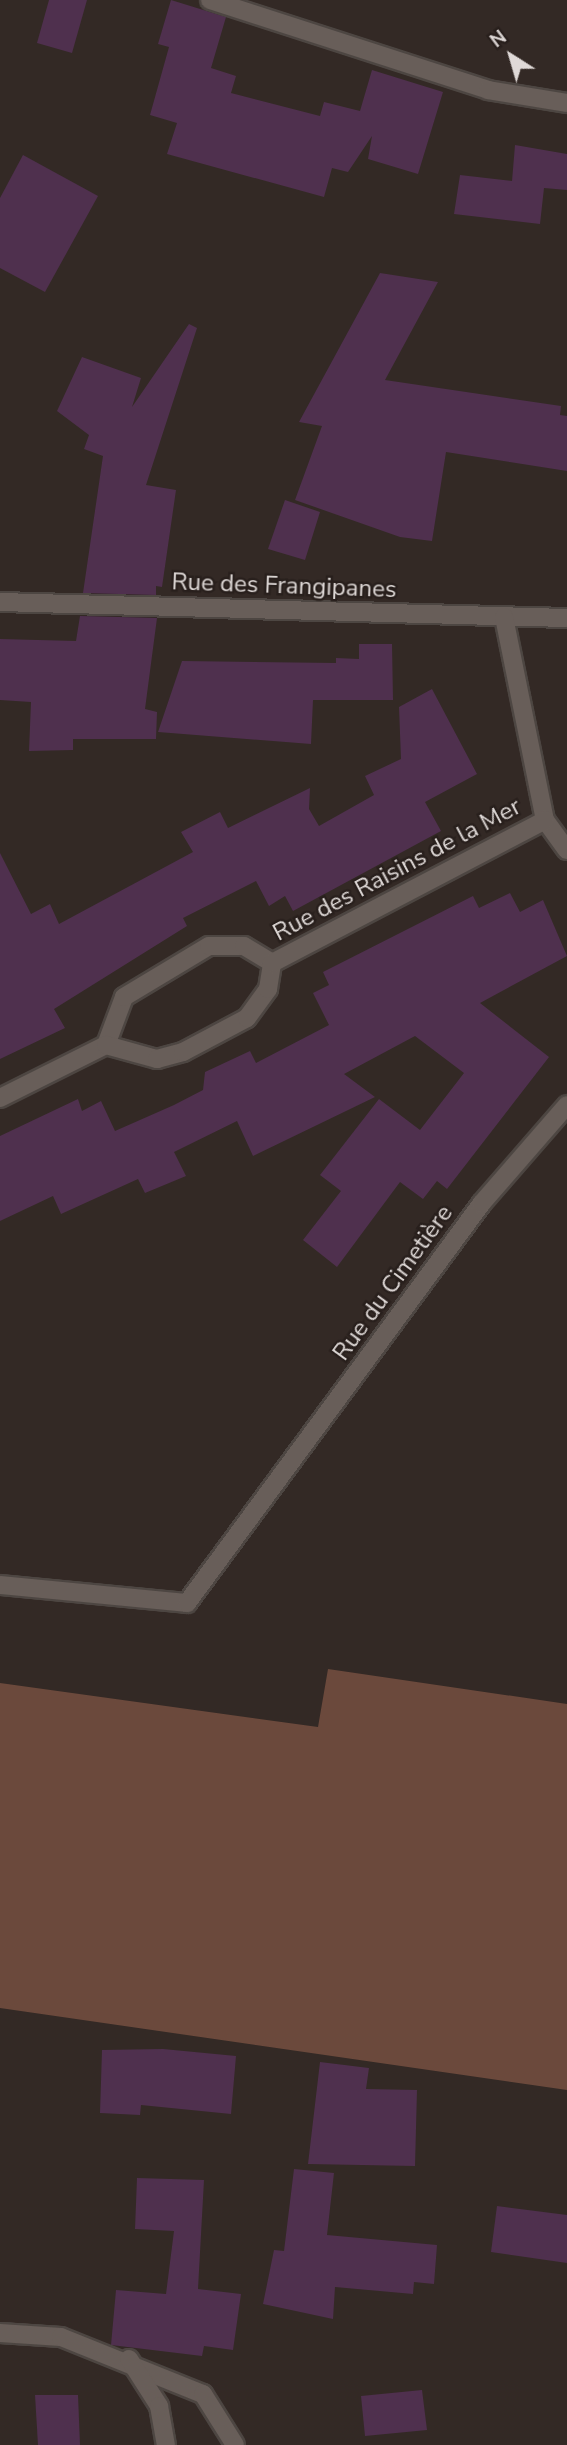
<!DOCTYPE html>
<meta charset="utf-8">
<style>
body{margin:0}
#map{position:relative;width:567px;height:2445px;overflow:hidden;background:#332925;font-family:"Nunito Sans",sans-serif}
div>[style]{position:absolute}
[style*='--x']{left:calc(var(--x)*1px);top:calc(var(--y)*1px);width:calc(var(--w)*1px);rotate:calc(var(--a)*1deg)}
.green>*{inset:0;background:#6b493c}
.building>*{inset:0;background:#4f304e}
.roads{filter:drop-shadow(2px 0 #4d4642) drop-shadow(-2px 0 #4d4642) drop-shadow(0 2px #4d4642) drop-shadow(0 -2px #4d4642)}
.minor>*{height:18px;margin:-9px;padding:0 9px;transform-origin:9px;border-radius:9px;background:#685e59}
span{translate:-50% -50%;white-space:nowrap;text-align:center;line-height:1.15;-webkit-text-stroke:5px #281f1c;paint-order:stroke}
.street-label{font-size:24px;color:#dfd9d7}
.north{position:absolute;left:476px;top:21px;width:70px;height:70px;-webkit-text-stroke:5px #281f1c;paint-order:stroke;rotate:323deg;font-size:19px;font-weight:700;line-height:28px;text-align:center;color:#dfd9d7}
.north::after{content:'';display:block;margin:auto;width:24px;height:32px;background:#dfd9d7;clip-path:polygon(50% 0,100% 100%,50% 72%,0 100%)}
</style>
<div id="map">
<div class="green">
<i style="clip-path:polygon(328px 1669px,567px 1704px,567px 2090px,0 2008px,0 1683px,318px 1727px)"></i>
</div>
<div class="building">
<i style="clip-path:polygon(49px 0,87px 0,72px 53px,37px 43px)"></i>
<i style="clip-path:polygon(171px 0,226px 17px,211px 68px,236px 76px,231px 93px,320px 116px,324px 102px,360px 111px,372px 70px,443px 92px,418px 174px,368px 159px,372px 136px,348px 172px,332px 168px,324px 197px,167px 154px,177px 123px,150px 115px,169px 47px,158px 44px)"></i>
<i style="clip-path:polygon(515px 145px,567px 154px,567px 190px,544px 188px,540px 224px,454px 214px,460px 175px,512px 181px)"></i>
<i style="clip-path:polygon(23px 155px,98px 196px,45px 292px,0 268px,0 198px)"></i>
<i style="clip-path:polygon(380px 273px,438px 282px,385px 380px,561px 406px,560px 415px,567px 416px,567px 471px,446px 452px,432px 541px,400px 537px,295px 500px,322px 426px,299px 422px)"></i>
<i style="clip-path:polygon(189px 324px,197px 328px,146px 485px,176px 490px,162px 587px,156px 586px,156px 595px,83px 593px,103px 456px,84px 449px,89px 435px,57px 411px,82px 357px,141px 378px,132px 407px)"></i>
<i style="clip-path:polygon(285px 500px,320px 512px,305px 560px,268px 549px)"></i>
<i style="clip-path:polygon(80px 616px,157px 618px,145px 709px,157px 712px,156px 739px,73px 739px,73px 750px,29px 751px,31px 702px,0 700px,0 639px,76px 641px)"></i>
<i style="clip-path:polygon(359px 644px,392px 644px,393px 700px,313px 700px,311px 744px,158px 732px,182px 661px,336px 663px,336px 658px,359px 659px)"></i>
<i style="clip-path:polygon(432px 689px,477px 774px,425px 802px,441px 831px,293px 911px,285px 896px,269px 906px,256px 881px,183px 918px,187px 926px,54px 1009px,65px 1028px,0 1059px,0 853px,31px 914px,50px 904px,59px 924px,193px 852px,181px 832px,220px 812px,228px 828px,310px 788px,309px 809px,319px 826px,374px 795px,365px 776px,401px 759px,399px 707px)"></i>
<i style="clip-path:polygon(510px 893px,520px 912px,543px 900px,567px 956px,480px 1003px,549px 1057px,447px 1189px,437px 1181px,423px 1199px,400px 1182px,337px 1267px,303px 1240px,341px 1191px,320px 1175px,379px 1099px,420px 1130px,464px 1073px,415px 1036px,344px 1074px,375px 1097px,253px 1156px,237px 1121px,174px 1152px,186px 1176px,145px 1193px,138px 1179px,61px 1214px,53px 1196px,0 1221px,0 1136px,78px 1099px,82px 1111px,101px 1101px,115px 1131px,174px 1105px,203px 1090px,205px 1072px,250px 1051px,256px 1063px,329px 1025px,313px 993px,329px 985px,323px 972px,473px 896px,479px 908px)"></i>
<i style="clip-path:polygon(163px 2049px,236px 2056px,231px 2114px,141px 2105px,140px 2115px,100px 2113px,102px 2050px)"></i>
<i style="clip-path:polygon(320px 2062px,369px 2068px,366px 2089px,417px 2090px,415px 2166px,308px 2164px)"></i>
<i style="clip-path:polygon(294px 2169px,334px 2173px,327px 2235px,437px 2245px,434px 2284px,414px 2282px,413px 2294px,335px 2287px,333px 2319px,263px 2304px,274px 2250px,284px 2251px)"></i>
<i style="clip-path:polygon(137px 2178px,204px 2180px,198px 2289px,241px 2294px,233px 2350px,204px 2346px,202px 2356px,111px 2345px,116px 2290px,166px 2294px,174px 2231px,135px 2229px)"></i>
<i style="clip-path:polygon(497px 2206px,567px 2215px,567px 2263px,491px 2252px)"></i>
<i style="clip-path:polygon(422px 2390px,427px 2430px,365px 2436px,361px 2396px)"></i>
<i style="clip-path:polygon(35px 2395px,78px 2395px,80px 2445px,38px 2445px)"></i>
</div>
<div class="roads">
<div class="minor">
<i style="--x:210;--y:0;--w:292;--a:17.9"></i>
<i style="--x:488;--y:90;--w:80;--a:9.3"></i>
<i style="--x:0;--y:602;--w:567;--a:1.62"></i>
<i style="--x:504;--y:617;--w:207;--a:78.6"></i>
<i style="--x:545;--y:820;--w:37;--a:54"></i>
<i style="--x:106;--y:1045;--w:51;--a:-69.4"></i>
<i style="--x:124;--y:997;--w:99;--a:-31"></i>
<i style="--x:209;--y:946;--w:35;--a:0"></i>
<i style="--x:244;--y:946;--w:33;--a:31"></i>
<i style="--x:0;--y:1098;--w:119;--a:-26.6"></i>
<i style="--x:106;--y:1045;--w:53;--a:15.4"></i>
<i style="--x:157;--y:1059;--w:27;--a:-15"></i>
<i style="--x:183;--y:1052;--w:72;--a:-28"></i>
<i style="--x:247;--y:1018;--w:36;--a:-54"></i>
<i style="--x:268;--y:989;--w:26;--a:-81"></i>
<i style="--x:272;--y:963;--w:308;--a:-27.6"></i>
<i style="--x:0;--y:1585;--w:188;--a:5.5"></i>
<i style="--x:187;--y:1603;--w:496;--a:-53.6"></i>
<i style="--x:481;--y:1204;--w:131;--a:-49"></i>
<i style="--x:0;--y:2333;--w:61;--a:3.8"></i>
<i style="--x:61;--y:2337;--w:153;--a:21.9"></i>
<i style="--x:203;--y:2394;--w:60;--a:57.9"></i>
<i style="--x:129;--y:2359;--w:56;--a:57.4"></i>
<i style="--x:159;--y:2406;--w:40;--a:80"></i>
</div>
</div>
<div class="street-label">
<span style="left:284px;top:586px;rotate:2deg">Rue des Frangipanes</span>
<span style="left:397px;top:870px;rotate:-28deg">Rue des Raisins de la Mer</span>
<span style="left:393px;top:1283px;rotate:-54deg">Rue du Cimetière</span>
</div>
<div class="north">N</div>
</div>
